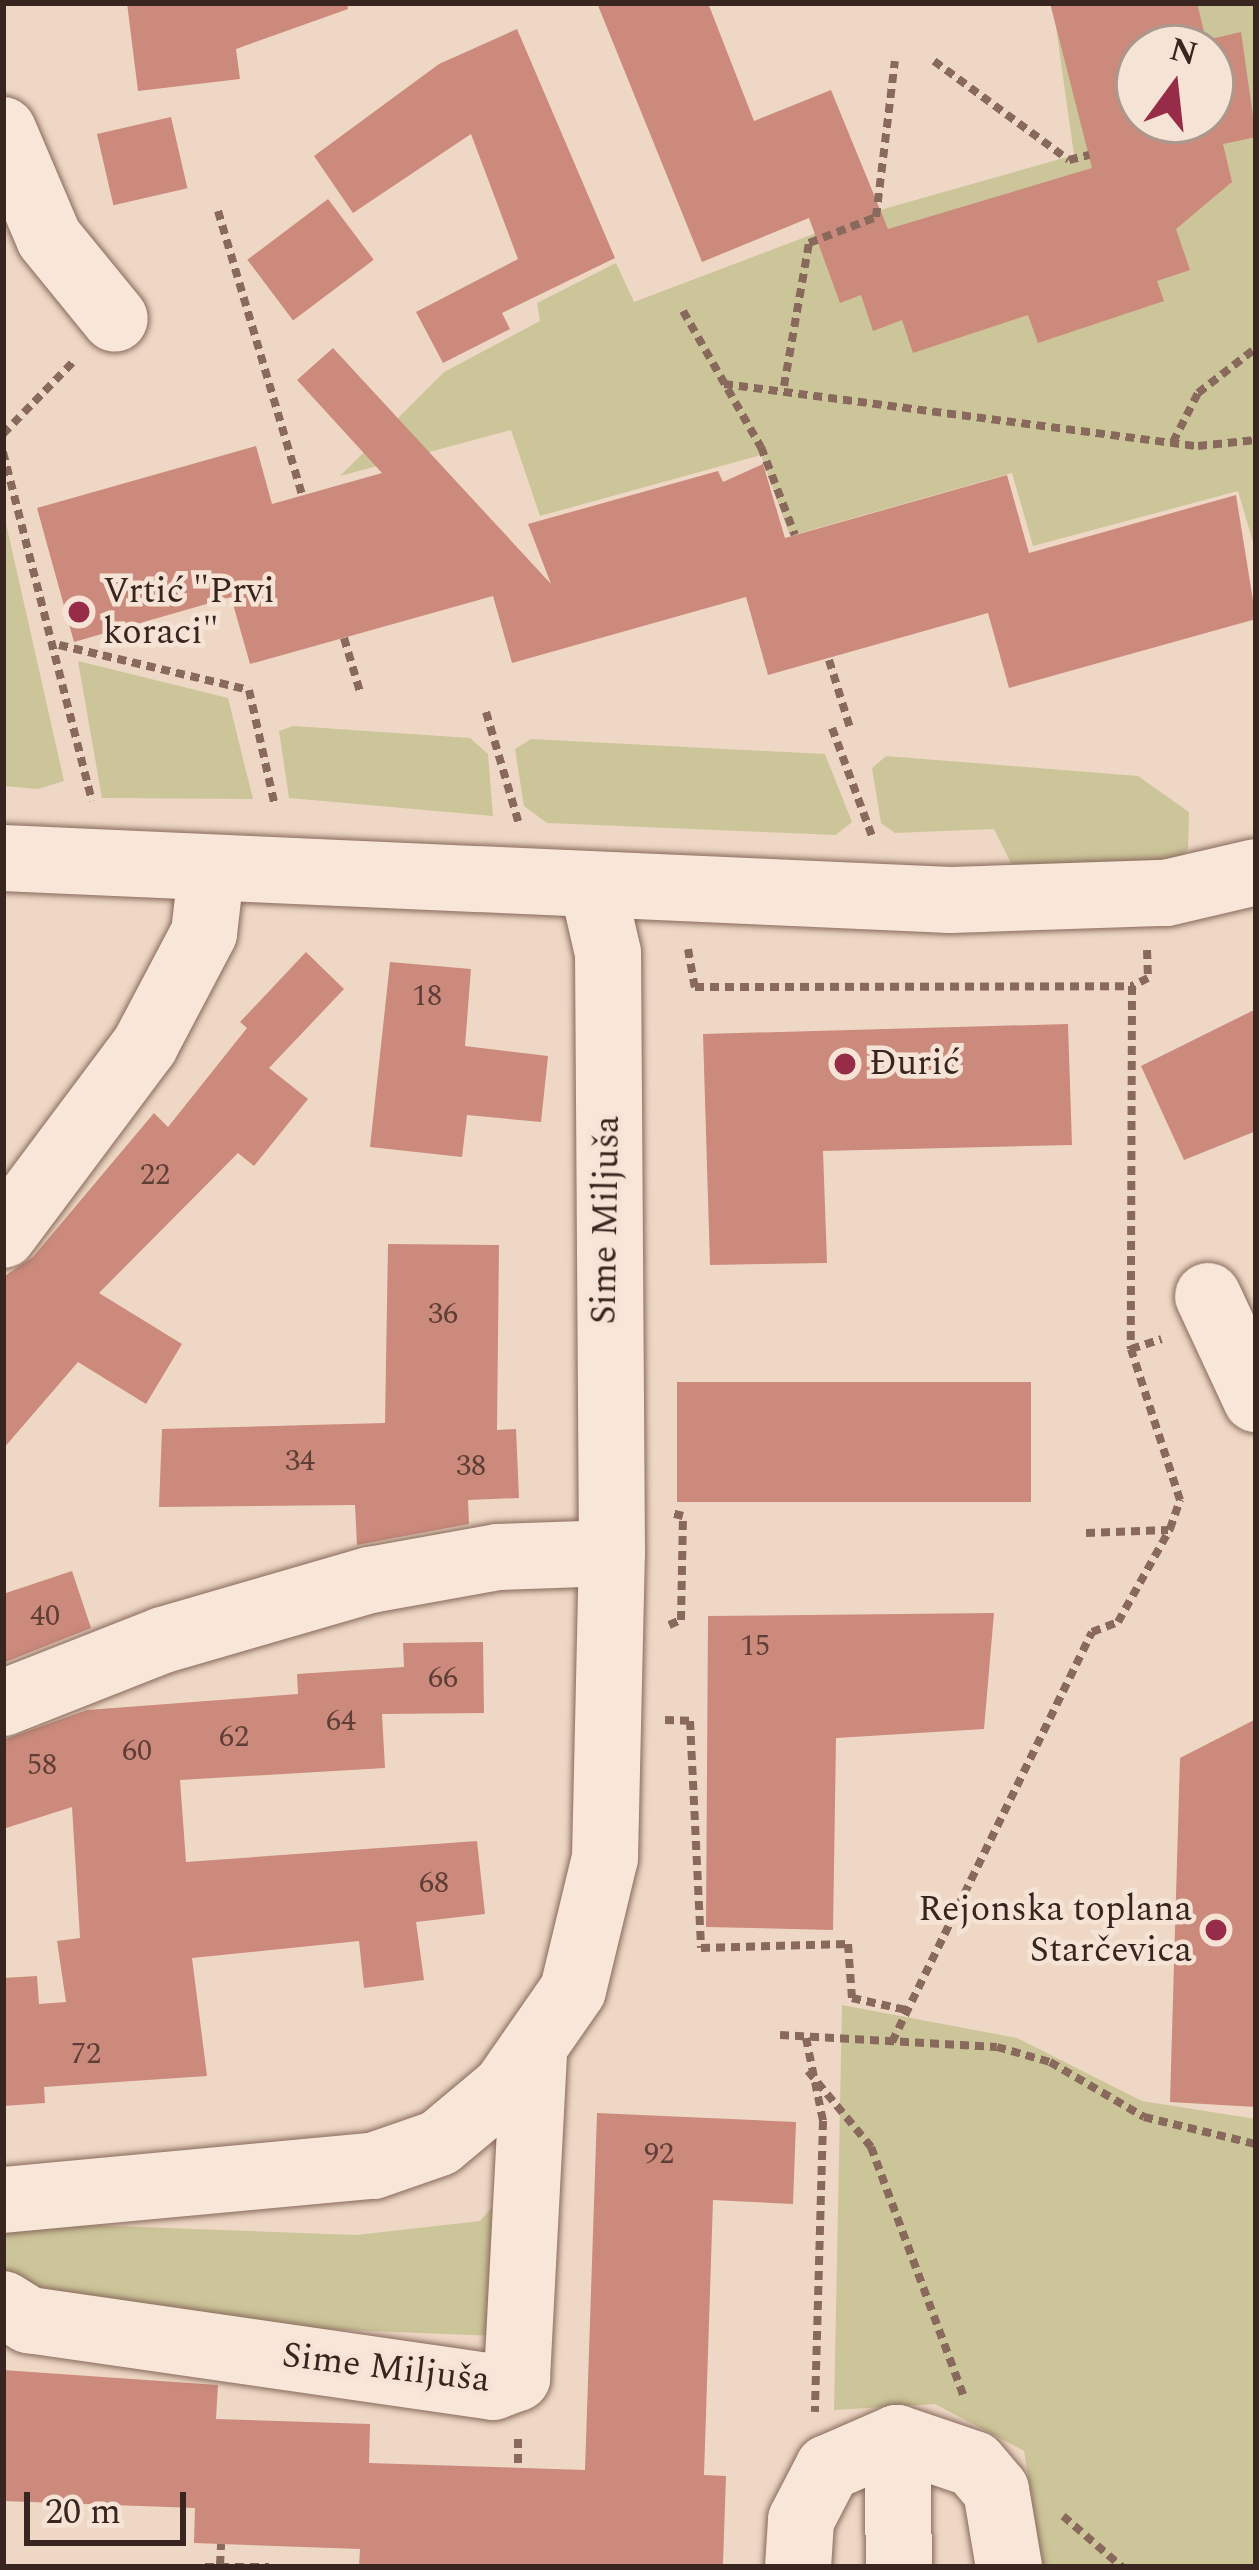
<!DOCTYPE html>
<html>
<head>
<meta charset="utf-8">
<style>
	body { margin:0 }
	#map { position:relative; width:1259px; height:2570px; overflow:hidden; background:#eed8c5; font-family:Spectral,serif }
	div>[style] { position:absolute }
	.green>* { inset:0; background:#ccc599 }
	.building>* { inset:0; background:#cb8a7c; transform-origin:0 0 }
	.path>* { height:8px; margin-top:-4px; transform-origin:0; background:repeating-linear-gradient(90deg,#88695b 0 9px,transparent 0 15px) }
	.roads { filter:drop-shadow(0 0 3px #88695b) drop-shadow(0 0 3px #88695b) }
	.minor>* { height:66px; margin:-33px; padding:0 33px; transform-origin:33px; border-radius:33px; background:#f8e7d9 }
	.dots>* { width:33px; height:33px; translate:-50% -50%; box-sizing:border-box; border:6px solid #f5e4d5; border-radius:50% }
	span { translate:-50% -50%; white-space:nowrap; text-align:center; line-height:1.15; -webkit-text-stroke:9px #f5e4d5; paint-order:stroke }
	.number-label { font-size:30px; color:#5e3e36 }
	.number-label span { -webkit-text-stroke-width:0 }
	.poi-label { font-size:36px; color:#39251f }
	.left { translate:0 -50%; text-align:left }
	.right { translate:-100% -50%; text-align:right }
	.street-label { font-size:36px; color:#39251f }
	.frame { position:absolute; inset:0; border:6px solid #39251f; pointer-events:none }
	.north { position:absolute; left:1115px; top:24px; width:120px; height:120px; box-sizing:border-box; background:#f5e4d5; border:3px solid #aa988c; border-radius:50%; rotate:15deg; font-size:33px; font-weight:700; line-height:48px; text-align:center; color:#39251f }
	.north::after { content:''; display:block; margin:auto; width:42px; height:54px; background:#962c47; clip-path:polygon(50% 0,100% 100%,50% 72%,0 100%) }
	.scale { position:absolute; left:24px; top:2492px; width:162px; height:54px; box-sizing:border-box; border:6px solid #39251f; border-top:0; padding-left:15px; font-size:36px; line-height:42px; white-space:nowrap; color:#39251f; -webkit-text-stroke:9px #f5e4d5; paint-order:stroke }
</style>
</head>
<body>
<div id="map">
	<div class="green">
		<i style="clip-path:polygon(evenodd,1256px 5px,1256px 552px,1238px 491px,1033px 546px,1012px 473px,790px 536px,761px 455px,540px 516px,511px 430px,340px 476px,444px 372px,540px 321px,537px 303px,616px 263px,634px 302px,866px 214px,1074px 155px,1053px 6px,1256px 5px,1139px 48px,1211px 48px,1211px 120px,1139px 120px,1139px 48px)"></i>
		<i style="clip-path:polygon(3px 510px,64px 781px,38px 789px,3px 786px)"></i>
		<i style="clip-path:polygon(78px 661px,228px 698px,253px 799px,102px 798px)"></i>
		<i style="clip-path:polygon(293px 726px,470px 738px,488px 754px,493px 816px,289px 798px,279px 731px)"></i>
		<i style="clip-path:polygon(531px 739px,825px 754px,852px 822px,836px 835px,547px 823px,524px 806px,515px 749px)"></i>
		<i style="clip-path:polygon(886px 756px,1138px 776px,1189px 812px,1188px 849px,1177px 864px,1014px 869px,994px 829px,895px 833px,881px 823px,872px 768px)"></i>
		<i style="clip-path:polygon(842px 2005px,1017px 2038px,1142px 2101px,1256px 2119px,1256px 2567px,1043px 2567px,1024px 2451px,935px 2404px,834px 2410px)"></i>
		<i style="clip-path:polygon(521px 2175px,495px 2336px,29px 2317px,3px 2296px,3px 2222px,356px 2235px,480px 2221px)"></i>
	</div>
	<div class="building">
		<i style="clip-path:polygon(127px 3px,347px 3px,348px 9px,236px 49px,240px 79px,138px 91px)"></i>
		<i style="clip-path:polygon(evenodd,597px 3px,708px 3px,754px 121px,831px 90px,888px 229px,1092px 168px,1050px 3px,1197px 3px,1206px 40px,1241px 32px,1256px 137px,1223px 144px,1232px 182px,1176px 229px,1190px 270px,1157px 281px,1164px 301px,1038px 343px,1028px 315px,913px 353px,902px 320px,873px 331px,861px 295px,840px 303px,809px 218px,702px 262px,597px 3px,1139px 48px,1211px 48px,1211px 120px,1139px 120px,1139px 48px)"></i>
		<i style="clip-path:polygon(517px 29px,615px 258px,502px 313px,510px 329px,443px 363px,416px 312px,518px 259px,471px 134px,353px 213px,314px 156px,439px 64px)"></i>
		<i style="left:171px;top:117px;width:73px;height:76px;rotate:77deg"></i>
		<i style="left:328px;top:199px;width:76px;height:101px;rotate:53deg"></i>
		<i style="clip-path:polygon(333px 348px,551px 584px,528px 524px,718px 471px,723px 482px,763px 464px,785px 538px,1007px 475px,1029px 553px,1236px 495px,1256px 619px,1009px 688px,988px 613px,768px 675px,746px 597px,512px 663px,493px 596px,250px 664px,231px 597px,74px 642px,37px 508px,256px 446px,272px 504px,382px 473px,297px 380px)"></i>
		<i style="clip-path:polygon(306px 952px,344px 989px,269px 1068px,308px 1099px,254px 1166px,238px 1153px,99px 1293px,182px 1344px,146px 1404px,78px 1362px,3px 1449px,3px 1277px,33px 1257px,154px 1113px,168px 1127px,247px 1028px,240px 1022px)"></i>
		<i style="clip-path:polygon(390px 962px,471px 969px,465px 1046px,548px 1056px,541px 1122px,467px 1115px,462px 1157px,370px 1147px)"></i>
		<i style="clip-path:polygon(1256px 1009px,1256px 1131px,1184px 1160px,1141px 1066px)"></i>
		<i style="clip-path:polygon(1068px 1024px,1072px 1145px,823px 1151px,827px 1263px,710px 1265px,703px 1034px)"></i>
		<i style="clip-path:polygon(388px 1244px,499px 1245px,497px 1430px,516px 1429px,519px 1498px,468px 1500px,469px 1524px,357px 1545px,355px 1505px,159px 1507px,162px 1429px,385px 1423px)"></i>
		<i style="left:677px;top:1382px;width:354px;height:120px"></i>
		<i style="clip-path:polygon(72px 1571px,91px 1628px,3px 1663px,3px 1594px)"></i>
		<i style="clip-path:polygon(994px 1613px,984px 1729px,836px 1738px,833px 1930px,706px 1927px,708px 1616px)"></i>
		<i style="clip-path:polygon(483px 1642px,484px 1713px,382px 1714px,385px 1768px,180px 1780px,186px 1862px,477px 1841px,485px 1914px,416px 1922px,424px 1980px,364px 1988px,359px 1941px,192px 1958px,207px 2076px,44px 2087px,45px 2103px,3px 2106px,3px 1978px,37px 1976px,39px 2004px,66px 2002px,57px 1941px,80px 1938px,72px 1807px,3px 1829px,3px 1740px,87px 1710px,298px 1694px,297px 1674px,404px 1667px,403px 1643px)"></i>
		<i style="clip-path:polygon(1256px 1719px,1256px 2107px,1170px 2102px,1180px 1758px)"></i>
		<i style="clip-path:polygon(597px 2113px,796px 2122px,793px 2204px,713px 2200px,704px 2475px,726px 2476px,723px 2564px,359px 2567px,360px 2549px,194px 2543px,195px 2508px,3px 2501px,3px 2370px,218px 2385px,216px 2419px,370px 2424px,369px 2463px,585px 2470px)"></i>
	</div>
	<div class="path">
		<i style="left:934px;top:61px;width:167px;rotate:36.3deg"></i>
		<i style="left:1069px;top:160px;width:21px;rotate:-14deg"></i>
		<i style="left:218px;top:211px;width:296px;rotate:73.5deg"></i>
		<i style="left:683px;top:311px;width:157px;rotate:60.2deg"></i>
		<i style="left:761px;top:447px;width:94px;rotate:68.9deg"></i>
		<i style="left:724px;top:384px;width:478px;rotate:7.5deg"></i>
		<i style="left:1198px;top:446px;width:58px;rotate:-5.9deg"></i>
		<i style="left:784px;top:386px;width:145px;rotate:-80.1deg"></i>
		<i style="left:809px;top:243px;width:72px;rotate:-21.2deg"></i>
		<i style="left:876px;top:217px;width:157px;rotate:-83.1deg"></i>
		<i style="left:3px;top:434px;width:100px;rotate:-45.8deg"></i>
		<i style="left:1173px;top:442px;width:55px;rotate:-63deg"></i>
		<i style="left:1198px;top:393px;width:73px;rotate:-37.8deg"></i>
		<i style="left:3px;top:452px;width:360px;rotate:75.7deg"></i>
		<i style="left:344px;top:638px;width:59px;rotate:73.4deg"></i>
		<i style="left:59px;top:645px;width:195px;rotate:13.3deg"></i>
		<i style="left:249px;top:690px;width:119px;rotate:77.4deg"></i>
		<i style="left:829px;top:660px;width:74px;rotate:72.8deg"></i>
		<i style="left:486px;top:712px;width:114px;rotate:73.6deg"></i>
		<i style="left:832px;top:728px;width:118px;rotate:69.7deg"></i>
		<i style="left:688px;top:949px;width:39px;rotate:80deg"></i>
		<i style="left:695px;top:987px;width:437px;rotate:-0.1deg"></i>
		<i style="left:1147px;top:950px;width:28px;rotate:88deg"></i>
		<i style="left:1148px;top:978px;width:18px;rotate:153deg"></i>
		<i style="left:1132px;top:986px;width:363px;rotate:90.2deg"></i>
		<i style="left:1131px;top:1349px;width:32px;rotate:-18deg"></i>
		<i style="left:1086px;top:1533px;width:82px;rotate:-2.1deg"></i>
		<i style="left:669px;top:1625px;width:13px;rotate:-23deg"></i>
		<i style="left:681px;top:1620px;width:104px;rotate:-88.9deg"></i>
		<i style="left:683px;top:1516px;width:12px;rotate:-166deg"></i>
		<i style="left:665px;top:1720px;width:25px;rotate:2deg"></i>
		<i style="left:690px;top:1721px;width:227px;rotate:87.2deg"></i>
		<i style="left:701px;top:1948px;width:147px;rotate:-1.6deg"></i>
		<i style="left:848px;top:1944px;width:54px;rotate:85.8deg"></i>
		<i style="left:852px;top:1998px;width:55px;rotate:12.5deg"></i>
		<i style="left:780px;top:2035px;width:217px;rotate:3.2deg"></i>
		<i style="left:997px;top:2047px;width:55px;rotate:15.8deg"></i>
		<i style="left:1050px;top:2062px;width:109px;rotate:30.3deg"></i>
		<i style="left:1144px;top:2117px;width:115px;rotate:13.6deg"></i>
		<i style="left:806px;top:2038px;width:85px;rotate:78.4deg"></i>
		<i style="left:823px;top:2121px;width:291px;rotate:91.6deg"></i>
		<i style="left:892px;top:2042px;width:456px;rotate:-64deg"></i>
		<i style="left:1092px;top:1632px;width:28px;rotate:-21deg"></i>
		<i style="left:1118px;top:1622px;width:107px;rotate:-60.8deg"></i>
		<i style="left:1170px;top:1529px;width:31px;rotate:-71deg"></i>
		<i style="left:1180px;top:1500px;width:159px;rotate:-108deg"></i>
		<i style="left:808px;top:2071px;width:99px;rotate:50.3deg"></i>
		<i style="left:871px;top:2147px;width:265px;rotate:69.6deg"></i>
		<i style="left:518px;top:2439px;width:29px;rotate:90deg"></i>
		<i style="left:1063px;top:2516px;width:78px;rotate:40.8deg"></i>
		<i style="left:220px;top:2565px;width:21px;rotate:-87deg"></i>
		<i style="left:205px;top:2567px;width:64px"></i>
	</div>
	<div class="roads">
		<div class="minor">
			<i style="left:3px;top:130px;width:117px;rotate:66.9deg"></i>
			<i style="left:49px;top:238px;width:104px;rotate:50.8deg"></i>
			<i style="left:3px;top:858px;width:948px;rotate:2.54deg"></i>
			<i style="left:950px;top:900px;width:216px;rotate:-1.9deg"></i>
			<i style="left:1166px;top:893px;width:92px;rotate:-13.1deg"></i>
			<i style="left:3px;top:1235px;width:237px;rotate:-53.2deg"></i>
			<i style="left:145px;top:1045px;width:127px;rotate:-62.2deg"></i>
			<i style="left:204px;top:933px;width:60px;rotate:-83.3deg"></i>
			<i style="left:1208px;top:1296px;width:114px;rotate:65deg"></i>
			<i style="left:3px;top:1703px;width:172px;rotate:-21.5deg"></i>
			<i style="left:163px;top:1640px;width:216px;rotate:-16.2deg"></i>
			<i style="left:370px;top:1580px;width:130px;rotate:-10.2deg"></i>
			<i style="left:498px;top:1557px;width:114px;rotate:-2deg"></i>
			<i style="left:3px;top:2200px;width:372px;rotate:-5.3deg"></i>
			<i style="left:373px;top:2166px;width:70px;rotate:-19.2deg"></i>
			<i style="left:439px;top:2143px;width:86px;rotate:-39.8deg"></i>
			<i style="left:505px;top:2088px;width:119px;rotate:-55.2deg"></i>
			<i style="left:573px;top:1990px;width:136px;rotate:-76.4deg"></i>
			<i style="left:605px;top:1858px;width:305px;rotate:-88.7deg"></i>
			<i style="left:612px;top:1553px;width:600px;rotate:-90.38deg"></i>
			<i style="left:608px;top:953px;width:67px;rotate:-103deg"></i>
			<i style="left:3px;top:2304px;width:31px;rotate:32deg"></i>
			<i style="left:29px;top:2320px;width:469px;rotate:8.2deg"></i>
			<i style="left:493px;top:2387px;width:26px;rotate:-21deg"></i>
			<i style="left:517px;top:2378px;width:329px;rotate:-87deg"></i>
			<i style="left:897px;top:2438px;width:129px;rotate:89.1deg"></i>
			<i style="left:798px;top:2567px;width:47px;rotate:-86.3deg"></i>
			<i style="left:801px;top:2520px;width:59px;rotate:-62.6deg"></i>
			<i style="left:828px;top:2468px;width:75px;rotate:-23.5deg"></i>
			<i style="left:897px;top:2438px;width:81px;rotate:18.7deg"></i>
			<i style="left:974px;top:2464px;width:34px;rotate:50deg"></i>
			<i style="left:996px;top:2490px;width:78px;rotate:80.4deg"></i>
		</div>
	</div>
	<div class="dots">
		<i style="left:79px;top:612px;background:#962c47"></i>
		<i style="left:845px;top:1064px;background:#962c47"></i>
		<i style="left:1216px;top:1930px;background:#962c47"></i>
	</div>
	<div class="number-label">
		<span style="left:427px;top:996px">18</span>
		<span style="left:155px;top:1175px">22</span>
		<span style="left:443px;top:1314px">36</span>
		<span style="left:300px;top:1461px">34</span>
		<span style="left:471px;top:1466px">38</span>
		<span style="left:45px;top:1616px">40</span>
		<span style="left:755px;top:1646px">15</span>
		<span style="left:443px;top:1678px">66</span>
		<span style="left:341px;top:1721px">64</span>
		<span style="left:234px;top:1737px">62</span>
		<span style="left:137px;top:1751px">60</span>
		<span style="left:42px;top:1765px">58</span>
		<span style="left:434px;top:1883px">68</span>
		<span style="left:86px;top:2054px">72</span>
		<span style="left:659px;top:2154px">92</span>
	</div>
	<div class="poi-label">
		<span class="left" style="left:103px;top:612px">Vrtić "Prvi<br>koraci"</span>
		<span class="left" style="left:869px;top:1064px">Đurić</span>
		<span class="right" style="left:1192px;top:1930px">Rejonska toplana<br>Starčevica</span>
	</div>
	<div class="street-label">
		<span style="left:606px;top:1220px;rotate:-89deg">Sime Miljuša</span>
		<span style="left:386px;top:2368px;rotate:7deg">Sime Miljuša</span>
	</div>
	<div class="frame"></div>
	<div class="north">N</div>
	<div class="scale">20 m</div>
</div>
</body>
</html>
